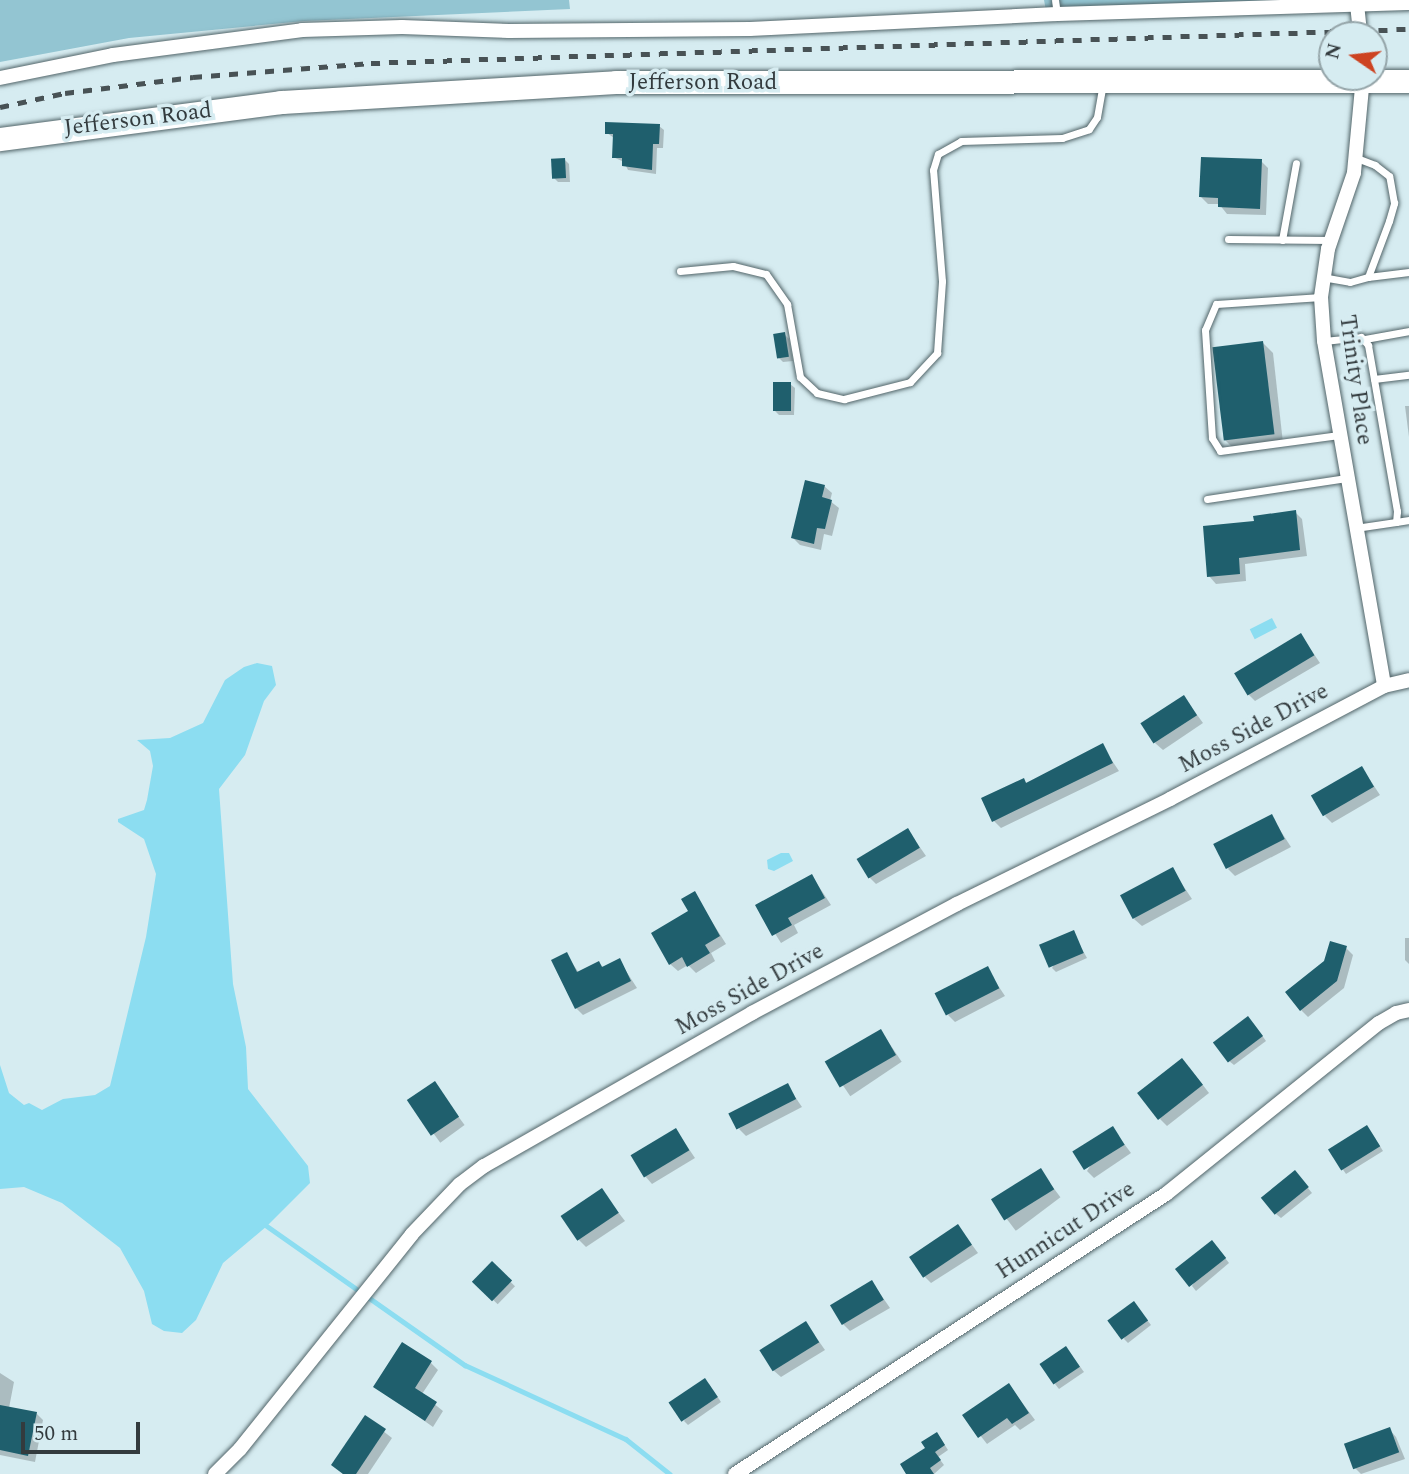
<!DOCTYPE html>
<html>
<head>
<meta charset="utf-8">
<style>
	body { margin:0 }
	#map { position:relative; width:1409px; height:1474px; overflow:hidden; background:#d6ecf1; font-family:Spectral,serif }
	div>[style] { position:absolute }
	.green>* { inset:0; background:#93c5d2 }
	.water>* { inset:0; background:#8cddf1; transform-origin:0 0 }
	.shadow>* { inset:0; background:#0003; transform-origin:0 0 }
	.stream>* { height:4.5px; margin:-2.25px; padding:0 2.25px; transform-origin:2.25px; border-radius:2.25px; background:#8cddf1 }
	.building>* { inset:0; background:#1f5f6d; transform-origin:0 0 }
	.roads { filter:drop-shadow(0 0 2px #526569) drop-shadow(0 0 2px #526569) }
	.service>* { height:7px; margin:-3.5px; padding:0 3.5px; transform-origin:3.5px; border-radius:3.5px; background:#fff }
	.minor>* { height:14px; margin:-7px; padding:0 7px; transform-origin:7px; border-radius:7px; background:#fff }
	.trunk>* { height:23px; margin:-11.5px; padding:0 11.5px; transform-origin:11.5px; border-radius:11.5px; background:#fff }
	.rail>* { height:4.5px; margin-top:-2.25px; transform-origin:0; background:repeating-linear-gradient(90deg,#485255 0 9px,transparent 0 18px) }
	span { translate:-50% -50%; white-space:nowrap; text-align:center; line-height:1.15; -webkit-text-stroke:7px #d6ecf1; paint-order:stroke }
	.street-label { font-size:23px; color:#333b3e }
	.north { position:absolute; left:1318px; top:21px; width:70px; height:70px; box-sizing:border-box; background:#d6ecf1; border:2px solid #95a5a9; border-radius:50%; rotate:284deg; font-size:19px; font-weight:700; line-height:28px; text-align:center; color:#333b3e }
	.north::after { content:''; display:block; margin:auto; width:24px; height:32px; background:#cd4321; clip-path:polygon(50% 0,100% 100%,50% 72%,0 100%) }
	.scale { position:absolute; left:21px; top:1422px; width:119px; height:32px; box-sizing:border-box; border:4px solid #333b3e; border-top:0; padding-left:9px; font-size:21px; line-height:24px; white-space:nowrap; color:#333b3e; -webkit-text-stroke:5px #d6ecf1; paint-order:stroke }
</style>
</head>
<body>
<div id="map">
	<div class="green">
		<i style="clip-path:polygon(0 0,569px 0,570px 9px,304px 21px,129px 38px,0 62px)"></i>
		<i style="clip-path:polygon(1044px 0,1409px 0,1047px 16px)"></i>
	</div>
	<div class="water">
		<i style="left:1272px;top:618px;width:11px;height:25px;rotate:63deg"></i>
		<i style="clip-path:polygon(257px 663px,272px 666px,276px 685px,264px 701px,245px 755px,219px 789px,233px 984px,246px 1047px,248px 1089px,308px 1166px,310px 1183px,267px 1226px,223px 1263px,196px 1320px,182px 1333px,164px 1331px,152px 1324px,144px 1291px,120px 1248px,62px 1203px,24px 1187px,0 1189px,0 1065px,9px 1093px,24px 1105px,29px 1103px,42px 1110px,63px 1099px,95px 1095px,110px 1086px,146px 937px,156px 874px,144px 839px,118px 822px,118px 819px,144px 810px,147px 800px,153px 766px,150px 751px,137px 740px,170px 738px,203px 723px,225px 680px,244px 667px)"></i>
		<i style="clip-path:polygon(781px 853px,789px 853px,793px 861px,774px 871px,768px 869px,767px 860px)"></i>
	</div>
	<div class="shadow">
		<i style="clip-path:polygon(659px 126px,664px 130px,663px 148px,657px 148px,656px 174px,628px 170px,624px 162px,613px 157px,614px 138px,607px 133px)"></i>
		<i style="clip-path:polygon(565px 160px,569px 164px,570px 182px,558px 182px,554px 178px)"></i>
		<i style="clip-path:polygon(1261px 161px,1268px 168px,1266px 215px,1227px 214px,1219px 204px,1208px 204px,1201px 197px)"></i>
		<i style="clip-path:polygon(784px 334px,789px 339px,793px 361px,783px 362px,779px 358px)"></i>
		<i style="clip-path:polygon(1263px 343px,1273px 353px,1283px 443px,1234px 449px,1224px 439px)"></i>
		<i style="clip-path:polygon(790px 384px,795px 388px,794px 415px,779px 415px,774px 410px)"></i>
		<i style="clip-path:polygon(1405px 406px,1409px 406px,1409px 437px)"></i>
		<i style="clip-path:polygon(824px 486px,832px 493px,830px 501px,839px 508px,832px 536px,824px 534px,821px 550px,800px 545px,793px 538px)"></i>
		<i style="clip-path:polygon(1295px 512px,1302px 519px,1307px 556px,1245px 564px,1246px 581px,1216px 584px,1209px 576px,1256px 523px)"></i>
		<i style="clip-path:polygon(1301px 635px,1320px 663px,1255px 701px,1248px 694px)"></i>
		<i style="clip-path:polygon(1184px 697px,1203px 723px,1163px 750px,1155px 743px)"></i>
		<i style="clip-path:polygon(1102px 746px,1119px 771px,1001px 828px,994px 821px,983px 799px,1023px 780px,1028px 784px)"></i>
		<i style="clip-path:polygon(1362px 768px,1380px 795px,1332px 823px,1325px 816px)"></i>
		<i style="clip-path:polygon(1271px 816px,1291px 847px,1235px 876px,1228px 869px)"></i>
		<i style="clip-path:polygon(908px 830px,926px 856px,876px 884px,869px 877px)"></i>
		<i style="clip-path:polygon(1172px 869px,1192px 899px,1142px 926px,1134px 919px)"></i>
		<i style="clip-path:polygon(812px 876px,831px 905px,794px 925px,798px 933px,781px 943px,757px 905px)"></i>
		<i style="clip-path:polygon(694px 893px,726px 944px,711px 953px,715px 961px,696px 973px,688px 965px,678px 971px,670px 964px,691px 912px)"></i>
		<i style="clip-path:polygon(1073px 933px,1087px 958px,1056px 972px,1052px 968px)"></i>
		<i style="clip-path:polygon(1405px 938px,1409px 938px,1409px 964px,1405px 960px)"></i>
		<i style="clip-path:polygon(1346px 948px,1353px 955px,1344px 988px,1308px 1017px,1301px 1010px)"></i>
		<i style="clip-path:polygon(566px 954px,579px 973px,599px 963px,604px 968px,619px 960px,637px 988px,583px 1015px,576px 1008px)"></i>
		<i style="clip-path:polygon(987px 969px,1005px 996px,955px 1022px,948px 1015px)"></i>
		<i style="clip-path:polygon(1253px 1023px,1266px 1041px,1234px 1065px,1229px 1061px)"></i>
		<i style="left:881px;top:1031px;width:37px;height:62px;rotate:56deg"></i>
		<i style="clip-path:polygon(1189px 1067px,1209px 1093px,1167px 1126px,1160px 1119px)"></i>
		<i style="left:434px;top:1083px;width:52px;height:30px;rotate:54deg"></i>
		<i style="clip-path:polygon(787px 1085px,802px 1107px,746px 1136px,739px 1129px)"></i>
		<i style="clip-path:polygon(1113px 1129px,1131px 1153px,1094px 1178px,1087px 1171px)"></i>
		<i style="clip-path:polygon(676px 1130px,695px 1158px,652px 1184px,645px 1176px)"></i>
		<i style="clip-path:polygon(1371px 1132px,1383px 1151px,1346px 1174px,1330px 1151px)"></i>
		<i style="left:1040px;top:1170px;width:34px;height:56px;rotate:53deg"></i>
		<i style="clip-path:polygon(1299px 1177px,1312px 1193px,1281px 1218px,1276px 1214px)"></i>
		<i style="clip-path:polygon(601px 1190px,625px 1221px,586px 1247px,579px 1240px)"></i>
		<i style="clip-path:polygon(958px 1226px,978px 1253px,931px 1283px,924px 1276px)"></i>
		<i style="clip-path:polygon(1216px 1246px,1229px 1263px,1196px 1291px,1192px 1286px)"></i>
		<i style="left:492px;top:1264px;width:32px;height:25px;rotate:44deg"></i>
		<i style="clip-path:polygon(872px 1282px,890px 1308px,850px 1331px,843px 1324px)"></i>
		<i style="clip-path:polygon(1138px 1308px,1151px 1325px,1128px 1343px,1124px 1339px)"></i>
		<i style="clip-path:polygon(806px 1323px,825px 1350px,781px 1377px,773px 1370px)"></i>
		<i style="clip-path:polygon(1070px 1353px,1084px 1372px,1059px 1389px,1055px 1384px)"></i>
		<i style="clip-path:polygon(431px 1363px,438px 1370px,422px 1394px,443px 1411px,433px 1427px,375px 1386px)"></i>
		<i style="clip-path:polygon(0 1373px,14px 1382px,9px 1408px,36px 1413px,43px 1420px,35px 1462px,0 1455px)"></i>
		<i style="clip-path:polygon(709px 1384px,721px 1402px,688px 1425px,684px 1421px)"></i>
		<i style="clip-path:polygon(1009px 1385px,1035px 1420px,1020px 1430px,1015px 1425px,987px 1444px,965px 1416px)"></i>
		<i style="clip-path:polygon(365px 1417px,392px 1438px,368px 1474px,343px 1474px,333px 1465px)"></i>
		<i style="clip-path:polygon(1389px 1429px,1396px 1437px,1405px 1459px,1361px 1474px,1355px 1468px)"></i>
		<i style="clip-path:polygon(941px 1439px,948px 1450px,938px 1457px,944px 1465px,934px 1474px,908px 1474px,927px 1448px)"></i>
	</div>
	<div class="stream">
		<i style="left:267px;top:1226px;width:242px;rotate:35.1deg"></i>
		<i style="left:465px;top:1365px;width:177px;rotate:24.7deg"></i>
		<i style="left:626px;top:1439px;width:56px;rotate:38.5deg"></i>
	</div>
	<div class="building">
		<i style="clip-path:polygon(605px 122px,660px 124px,659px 144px,653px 144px,652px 170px,622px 166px,622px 158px,612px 158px,613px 134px,605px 134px)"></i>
		<i style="clip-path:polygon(1201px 157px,1262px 159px,1260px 209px,1218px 207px,1218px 198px,1199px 197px)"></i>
		<i style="left:565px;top:158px;width:20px;height:14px;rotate:87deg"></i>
		<i style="left:785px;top:332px;width:25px;height:12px;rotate:81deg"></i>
		<i style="left:1263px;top:341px;width:94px;height:51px;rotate:83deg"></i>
		<i style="left:773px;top:382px;width:18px;height:29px"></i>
		<i style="clip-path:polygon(805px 480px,825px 485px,822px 497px,832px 500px,825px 529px,817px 528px,814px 544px,791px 538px)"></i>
		<i style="clip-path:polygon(1296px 510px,1300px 550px,1239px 558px,1240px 574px,1207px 577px,1203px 526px,1254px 521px,1253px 516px)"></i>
		<i style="left:1301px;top:633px;width:26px;height:78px;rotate:59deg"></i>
		<i style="left:1184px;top:695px;width:24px;height:52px;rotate:57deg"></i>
		<i style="clip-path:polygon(1103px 743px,1113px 763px,992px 822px,981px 798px,1024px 778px,1026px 783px)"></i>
		<i style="left:1362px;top:766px;width:24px;height:59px;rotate:60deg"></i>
		<i style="left:1272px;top:814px;width:28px;height:66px;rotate:63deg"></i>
		<i style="left:908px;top:828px;width:23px;height:60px;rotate:59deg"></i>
		<i style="left:1173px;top:867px;width:27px;height:60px;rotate:62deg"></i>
		<i style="clip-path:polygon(812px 874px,825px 898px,788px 918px,792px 925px,772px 936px,755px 905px)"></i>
		<i style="clip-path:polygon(695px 891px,720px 936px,705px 945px,710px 953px,687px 967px,682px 957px,669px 965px,651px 933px,688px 911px,681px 899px)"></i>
		<i style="left:1074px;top:930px;width:25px;height:38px;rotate:67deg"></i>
		<i style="clip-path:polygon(1330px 941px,1347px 946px,1337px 981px,1300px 1011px,1285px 992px,1324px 961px)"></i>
		<i style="clip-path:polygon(567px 952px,577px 972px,599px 961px,602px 967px,620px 958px,631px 981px,575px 1009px,551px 960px)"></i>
		<i style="left:988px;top:966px;width:25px;height:60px;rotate:63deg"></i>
		<i style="left:1248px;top:1016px;width:25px;height:44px;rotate:53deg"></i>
		<i style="left:881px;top:1029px;width:30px;height:65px;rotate:60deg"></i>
		<i style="left:1182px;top:1058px;width:34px;height:57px;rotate:52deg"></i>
		<i style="left:435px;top:1081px;width:43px;height:34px;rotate:56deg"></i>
		<i style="left:788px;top:1083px;width:18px;height:67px;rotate:63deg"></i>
		<i style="left:1367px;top:1125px;width:25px;height:46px;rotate:58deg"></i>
		<i style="left:1113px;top:1126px;width:22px;height:48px;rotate:58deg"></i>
		<i style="left:676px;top:1128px;width:26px;height:53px;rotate:59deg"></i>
		<i style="left:1041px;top:1168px;width:25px;height:59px;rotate:58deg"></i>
		<i style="left:1295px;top:1170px;width:22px;height:44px;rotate:51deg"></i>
		<i style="left:602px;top:1188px;width:30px;height:50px;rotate:56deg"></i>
		<i style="left:958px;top:1224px;width:25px;height:59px;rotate:56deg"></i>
		<i style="left:1212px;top:1240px;width:23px;height:47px;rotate:52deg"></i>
		<i style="left:492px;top:1261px;width:28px;height:29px;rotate:44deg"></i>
		<i style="left:872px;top:1280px;width:23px;height:49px;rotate:59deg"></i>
		<i style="left:1134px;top:1301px;width:24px;height:33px;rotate:54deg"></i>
		<i style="left:806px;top:1321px;width:25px;height:55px;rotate:58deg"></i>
		<i style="clip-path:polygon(402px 1342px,432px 1361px,415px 1388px,437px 1402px,425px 1421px,373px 1387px)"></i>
		<i style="left:1066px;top:1346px;width:25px;height:32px;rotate:56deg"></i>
		<i style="left:705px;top:1378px;width:23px;height:44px;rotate:56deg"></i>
		<i style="clip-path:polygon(1009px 1383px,1029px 1413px,1012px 1424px,1007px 1418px,978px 1438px,962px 1415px)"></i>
		<i style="clip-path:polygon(0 1405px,37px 1412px,28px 1456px,0 1450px)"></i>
		<i style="clip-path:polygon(365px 1415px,386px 1429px,356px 1474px,343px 1474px,331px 1465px)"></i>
		<i style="left:1390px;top:1427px;width:27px;height:49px;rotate:70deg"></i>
		<i style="clip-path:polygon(937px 1432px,945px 1445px,935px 1452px,941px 1460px,930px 1468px,934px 1474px,906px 1474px,900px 1464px,925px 1448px,921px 1442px)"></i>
	</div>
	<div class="roads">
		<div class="service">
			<i style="left:1055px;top:0;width:14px;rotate:82deg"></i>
			<i style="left:1228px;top:239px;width:102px;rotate:0.6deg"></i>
			<i style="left:1282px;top:240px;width:78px;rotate:-79.7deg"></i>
			<i style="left:680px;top:271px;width:53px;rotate:-5.4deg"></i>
			<i style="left:733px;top:266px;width:34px;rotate:14deg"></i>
			<i style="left:766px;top:274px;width:37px;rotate:55deg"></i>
			<i style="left:787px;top:304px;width:74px;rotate:79.9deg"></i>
			<i style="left:800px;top:377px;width:23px;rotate:43deg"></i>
			<i style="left:817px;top:393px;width:28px;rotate:13deg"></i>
			<i style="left:844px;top:399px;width:68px;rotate:-14.4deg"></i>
			<i style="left:910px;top:382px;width:40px;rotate:-47deg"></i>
			<i style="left:937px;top:353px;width:72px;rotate:-86deg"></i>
			<i style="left:942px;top:281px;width:111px;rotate:-94.6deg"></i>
			<i style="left:933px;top:170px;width:17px;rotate:-73deg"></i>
			<i style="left:938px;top:154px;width:26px;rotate:-29deg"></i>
			<i style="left:961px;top:141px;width:101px;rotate:-1.7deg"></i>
			<i style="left:1062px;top:138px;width:28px;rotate:-18deg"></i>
			<i style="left:1089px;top:129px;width:14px;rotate:-56deg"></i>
			<i style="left:1097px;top:117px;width:35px;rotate:-80deg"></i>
			<i style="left:1322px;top:277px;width:28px;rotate:10deg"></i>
			<i style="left:1350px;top:282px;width:19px;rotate:-16deg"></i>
			<i style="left:1368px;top:277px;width:60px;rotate:-69.4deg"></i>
			<i style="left:1389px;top:221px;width:19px;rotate:-74deg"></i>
			<i style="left:1394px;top:203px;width:27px;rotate:-100deg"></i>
			<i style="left:1389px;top:176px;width:18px;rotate:-142deg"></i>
			<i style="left:1375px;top:165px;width:19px;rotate:-159deg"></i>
			<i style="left:1368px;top:277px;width:41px;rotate:-7deg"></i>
			<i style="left:1321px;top:297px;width:105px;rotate:176.2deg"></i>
			<i style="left:1216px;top:304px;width:28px;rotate:113deg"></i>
			<i style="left:1205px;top:330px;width:108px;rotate:86.3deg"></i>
			<i style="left:1212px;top:438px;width:15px;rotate:58deg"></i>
			<i style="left:1220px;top:451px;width:120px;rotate:-7.7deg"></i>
			<i style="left:1365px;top:339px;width:45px;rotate:-10.3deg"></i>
			<i style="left:1324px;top:341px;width:37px;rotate:-6deg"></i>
			<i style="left:1361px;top:337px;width:11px;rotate:49deg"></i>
			<i style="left:1368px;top:345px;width:169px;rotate:80.1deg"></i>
			<i style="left:1397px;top:511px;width:11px;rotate:95deg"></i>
			<i style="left:1396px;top:522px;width:41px;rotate:171.7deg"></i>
			<i style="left:1374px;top:379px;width:35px;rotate:-7deg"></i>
			<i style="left:1207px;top:499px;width:141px;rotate:-8.6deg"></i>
			<i style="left:1396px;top:522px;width:13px;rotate:-9deg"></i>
		</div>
		<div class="minor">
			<i style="left:1357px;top:4px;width:31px;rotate:84deg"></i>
			<i style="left:1363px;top:77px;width:96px;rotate:95.4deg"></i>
			<i style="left:1354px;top:173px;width:80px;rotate:108.9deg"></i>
			<i style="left:1328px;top:249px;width:49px;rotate:98.3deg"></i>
			<i style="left:1321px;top:297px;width:44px;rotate:86.1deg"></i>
			<i style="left:1324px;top:341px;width:350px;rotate:80.1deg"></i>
			<i style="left:0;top:78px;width:115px;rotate:-11.5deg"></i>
			<i style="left:113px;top:55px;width:191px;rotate:-7.5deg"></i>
			<i style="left:302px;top:30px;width:100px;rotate:-1.7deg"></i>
			<i style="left:402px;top:27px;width:107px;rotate:2.1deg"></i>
			<i style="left:509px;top:31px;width:241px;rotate:-0.5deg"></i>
			<i style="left:750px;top:29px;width:307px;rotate:-2.8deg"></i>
			<i style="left:1057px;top:14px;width:352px;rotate:-1.8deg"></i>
			<i style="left:215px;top:1474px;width:35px;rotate:-45deg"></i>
			<i style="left:240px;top:1449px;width:275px;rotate:-51.3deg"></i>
			<i style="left:412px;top:1234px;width:69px;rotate:-46.2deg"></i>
			<i style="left:460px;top:1184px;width:30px;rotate:-37deg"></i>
			<i style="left:484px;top:1166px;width:309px;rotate:-29.7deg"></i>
			<i style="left:752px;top:1013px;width:232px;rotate:-28deg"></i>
			<i style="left:957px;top:904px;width:237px;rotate:-26.2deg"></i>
			<i style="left:1170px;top:799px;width:242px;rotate:-27.8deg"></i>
			<i style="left:1384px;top:686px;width:26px;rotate:-13deg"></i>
			<i style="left:735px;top:1474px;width:514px;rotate:-33.01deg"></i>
			<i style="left:1166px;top:1194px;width:273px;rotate:-38.8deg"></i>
			<i style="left:1379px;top:1023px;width:20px;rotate:-30deg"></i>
			<i style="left:1396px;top:1013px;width:13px;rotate:-13deg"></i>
		</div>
		<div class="trunk">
			<i style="left:0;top:139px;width:283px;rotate:-7.5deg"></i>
			<i style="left:281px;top:102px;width:336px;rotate:-3.4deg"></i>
			<i style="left:616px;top:82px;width:793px;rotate:-0.07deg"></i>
		</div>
	</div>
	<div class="rail">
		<i style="left:0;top:107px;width:66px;rotate:-12.2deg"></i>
		<i style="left:65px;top:93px;width:129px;rotate:-7.1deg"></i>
		<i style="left:193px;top:77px;width:179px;rotate:-4.5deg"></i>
		<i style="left:371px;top:63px;width:1039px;rotate:-1.88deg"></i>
	</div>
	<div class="street-label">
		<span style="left:703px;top:83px">Jefferson Road</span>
		<span style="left:138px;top:120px;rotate:-7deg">Jefferson Road</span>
		<span style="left:1355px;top:380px;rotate:82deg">Trinity Place</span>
		<span style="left:1254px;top:729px;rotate:-28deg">Moss Side Drive</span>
		<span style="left:750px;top:990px;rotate:-29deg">Moss Side Drive</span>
		<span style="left:1066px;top:1231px;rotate:-33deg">Hunnicut Drive</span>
	</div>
	<div class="north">N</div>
	<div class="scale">50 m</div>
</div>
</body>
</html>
